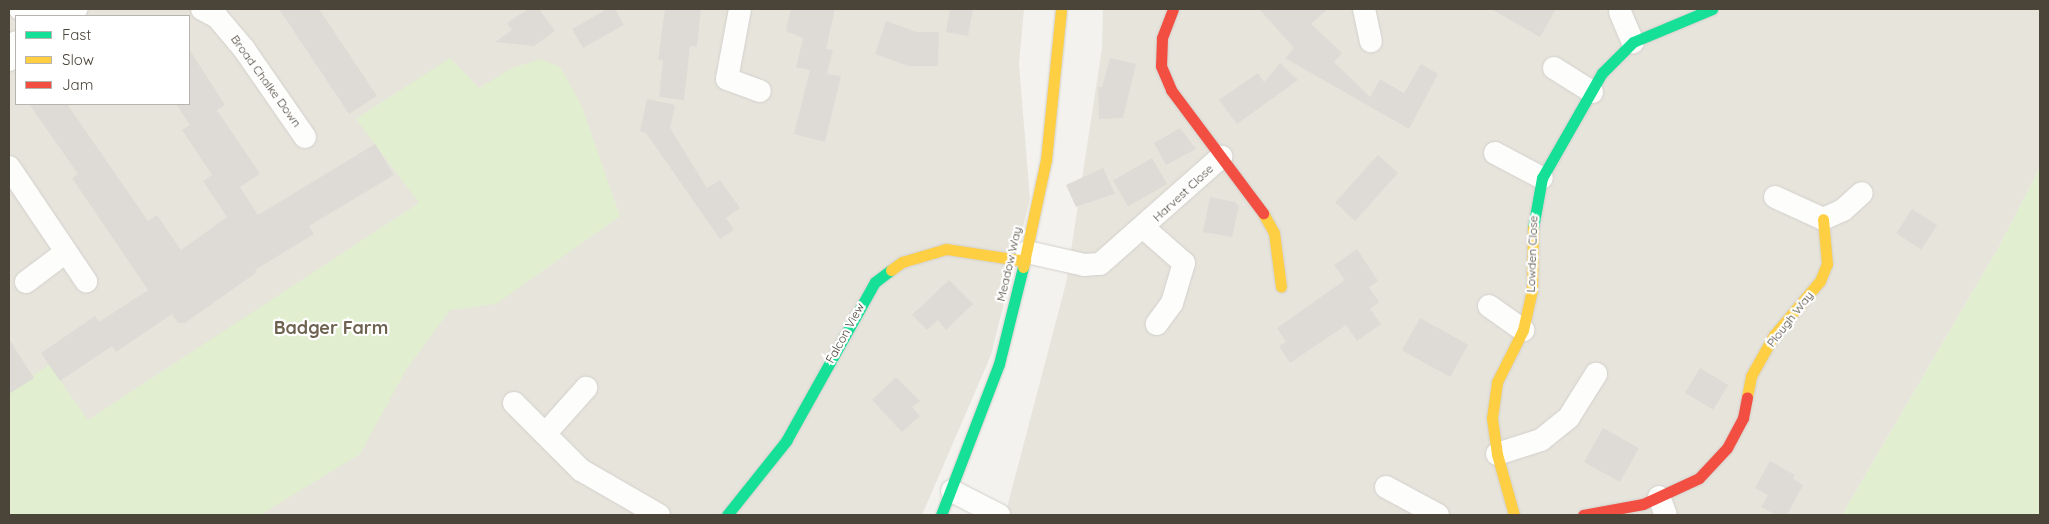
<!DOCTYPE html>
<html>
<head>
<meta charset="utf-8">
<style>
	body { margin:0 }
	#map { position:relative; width:2049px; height:524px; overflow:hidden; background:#f4f2ee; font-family:Quicksand,sans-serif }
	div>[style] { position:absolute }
	.residential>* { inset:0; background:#e7e4dc }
	.green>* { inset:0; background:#e1eecf }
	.building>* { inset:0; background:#dedbd6; transform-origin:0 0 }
	.roads { filter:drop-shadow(0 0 1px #d2d0cb) drop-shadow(0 0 1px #d2d0cb) }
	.street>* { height:22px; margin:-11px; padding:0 11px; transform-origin:11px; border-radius:11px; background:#fdfdfc }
	.fast>* { height:11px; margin:-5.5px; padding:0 5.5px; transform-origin:5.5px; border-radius:5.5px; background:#16e098 }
	.slow>* { height:11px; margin:-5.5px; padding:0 5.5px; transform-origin:5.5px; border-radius:5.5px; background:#ffcf43 }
	.jam>* { height:11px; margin:-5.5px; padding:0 5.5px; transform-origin:5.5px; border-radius:5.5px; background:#f24e42 }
	span { translate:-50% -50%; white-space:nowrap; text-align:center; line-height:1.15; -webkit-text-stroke:4.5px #fff; paint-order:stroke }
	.street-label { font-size:12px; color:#4b4439 }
	.district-label { font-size:18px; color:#6e6250; font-weight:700 }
	.frame { position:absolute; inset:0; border:10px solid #4b4439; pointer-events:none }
	.legend { position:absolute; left:15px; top:15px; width:175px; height:90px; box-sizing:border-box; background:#fff; border:1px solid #b7b4b0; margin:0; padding:6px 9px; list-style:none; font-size:15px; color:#4b4439 }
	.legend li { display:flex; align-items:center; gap:10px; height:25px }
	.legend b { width:25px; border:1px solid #b7b4b0 }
</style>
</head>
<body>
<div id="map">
	<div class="residential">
		<i style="clip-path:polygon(evenodd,9px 9px,1024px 9px,1019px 64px,1030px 199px,991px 355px,922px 515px,9px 515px,9px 9px,16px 16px,189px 16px,189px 104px,16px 104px,16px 16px)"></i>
		<i style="clip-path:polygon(1103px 9px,2040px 9px,2040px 167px,2000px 245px,1842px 515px,1005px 515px,1066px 283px,1102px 48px)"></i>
	</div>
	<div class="green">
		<i style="clip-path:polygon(450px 58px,479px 88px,512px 68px,541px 59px,560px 67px,581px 104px,620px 216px,496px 304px,450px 310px,406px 370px,360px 454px,260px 515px,9px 515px,9px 391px,49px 365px,88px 420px,419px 203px,356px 119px)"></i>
		<i style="clip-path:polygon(2040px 167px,2040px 515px,1842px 515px,2000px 245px)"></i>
	</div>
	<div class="building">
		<i style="clip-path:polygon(279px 9px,319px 9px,377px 96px,349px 114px)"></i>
		<i style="clip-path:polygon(528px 9px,539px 9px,555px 31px,534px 46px,495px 42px,512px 30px,507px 23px)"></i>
		<i style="clip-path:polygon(607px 9px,615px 9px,624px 25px,583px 48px,572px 29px)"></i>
		<i style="clip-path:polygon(665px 9px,701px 9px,697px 47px,690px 46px,684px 100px,659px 97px,663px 60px,658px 60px)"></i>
		<i style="clip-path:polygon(791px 9px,835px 9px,826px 49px,833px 50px,827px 74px,841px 76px,825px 142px,794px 134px,810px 70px,796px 67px,803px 38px,786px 31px)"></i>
		<i style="clip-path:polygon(950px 9px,973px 9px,968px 36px,946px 32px)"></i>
		<i style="clip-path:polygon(1259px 9px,1328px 9px,1311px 24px,1342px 53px,1334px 62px,1370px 97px,1380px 79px,1404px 93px,1421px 64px,1438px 74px,1409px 129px,1285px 58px,1294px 48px)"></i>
		<i style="clip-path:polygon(1491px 9px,1556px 9px,1540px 37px)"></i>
		<i style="clip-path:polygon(886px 21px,917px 32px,939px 32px,938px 66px,908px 66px,875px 54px)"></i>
		<i style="clip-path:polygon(189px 49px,225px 105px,217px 110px,260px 174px,240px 187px,258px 215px,375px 144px,394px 175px,309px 226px,314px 234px,255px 270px,257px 272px,185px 323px,178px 323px,172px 314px,116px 352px,112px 346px,60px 381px,41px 353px,95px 316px,99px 322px,148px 290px,72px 178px,78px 174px,29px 104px,67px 104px,148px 221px,157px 215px,181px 250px,227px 217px,203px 181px,212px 175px,182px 130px,190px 125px,176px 104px,189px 104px)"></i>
		<i style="clip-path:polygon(1110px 58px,1136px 64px,1123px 118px,1099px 119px,1098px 87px,1102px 87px)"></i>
		<i style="clip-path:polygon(1280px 63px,1298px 80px,1237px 124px,1219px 100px,1258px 73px,1264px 82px)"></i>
		<i style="clip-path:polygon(647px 99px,675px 105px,670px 128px,707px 188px,720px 180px,740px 208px,726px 218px,734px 230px,720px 239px,646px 133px,640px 131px)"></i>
		<i style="clip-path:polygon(1180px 128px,1196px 149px,1166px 165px,1154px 143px)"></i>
		<i style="left:1378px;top:155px;width:27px;height:64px;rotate:42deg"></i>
		<i style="left:1152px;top:158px;width:30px;height:45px;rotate:60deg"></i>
		<i style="clip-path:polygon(1103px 168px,1115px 194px,1076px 207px,1066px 185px)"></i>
		<i style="clip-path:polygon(1210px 197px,1235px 202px,1239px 206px,1232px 237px,1203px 232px)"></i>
		<i style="left:1912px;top:209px;width:30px;height:29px;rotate:33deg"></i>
		<i style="clip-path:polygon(1357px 249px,1378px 281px,1369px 287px,1379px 302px,1370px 309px,1381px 324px,1357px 341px,1346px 325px,1290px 363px,1279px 346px,1286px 342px,1277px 328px,1345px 280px,1334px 265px)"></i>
		<i style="clip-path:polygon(949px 280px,973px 304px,946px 330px,938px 320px,927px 330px,912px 315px)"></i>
		<i style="left:1420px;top:318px;width:55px;height:37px;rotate:29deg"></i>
		<i style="clip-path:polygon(9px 339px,34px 378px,9px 394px)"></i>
		<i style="left:1700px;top:368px;width:33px;height:29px;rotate:31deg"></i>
		<i style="clip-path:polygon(896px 377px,920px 401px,912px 407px,920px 416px,902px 432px,872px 400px)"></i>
		<i style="left:1603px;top:428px;width:41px;height:39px;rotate:29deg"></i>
		<i style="clip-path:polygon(1770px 461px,1795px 475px,1793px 479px,1803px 485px,1787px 515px,1776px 515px,1761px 507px,1768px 495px,1755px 488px)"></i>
	</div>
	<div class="roads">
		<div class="street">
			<i style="left:20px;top:9px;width:35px;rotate:8deg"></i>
			<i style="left:55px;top:14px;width:22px;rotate:-13deg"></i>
			<i style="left:202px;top:9px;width:17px;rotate:28deg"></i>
			<i style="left:217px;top:17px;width:42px;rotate:49.8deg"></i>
			<i style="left:244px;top:49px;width:107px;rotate:55.3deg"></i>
			<i style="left:740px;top:9px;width:71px;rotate:100.5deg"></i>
			<i style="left:727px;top:79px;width:35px;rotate:20deg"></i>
			<i style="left:1364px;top:9px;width:33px;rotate:78deg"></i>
			<i style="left:1620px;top:12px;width:33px;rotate:67deg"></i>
			<i style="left:9px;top:60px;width:19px;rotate:-69deg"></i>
			<i style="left:1554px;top:68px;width:45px;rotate:32.3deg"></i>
			<i style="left:1495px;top:153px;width:53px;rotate:28deg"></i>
			<i style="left:9px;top:167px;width:138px;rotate:56deg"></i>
			<i style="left:1775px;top:197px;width:53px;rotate:24.6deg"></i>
			<i style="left:1823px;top:219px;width:22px;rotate:-24deg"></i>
			<i style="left:1843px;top:210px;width:25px;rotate:-42deg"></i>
			<i style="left:1144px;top:228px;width:53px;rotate:41.2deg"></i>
			<i style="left:1184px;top:263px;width:42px;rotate:106.7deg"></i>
			<i style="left:1172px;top:303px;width:26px;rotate:126deg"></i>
			<i style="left:1027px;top:252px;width:58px;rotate:12.8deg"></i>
			<i style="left:1084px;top:265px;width:16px;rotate:-4deg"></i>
			<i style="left:1100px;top:264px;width:162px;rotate:-41.5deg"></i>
			<i style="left:26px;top:282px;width:50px;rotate:-36.9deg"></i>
			<i style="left:1489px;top:306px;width:42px;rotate:35.2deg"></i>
			<i style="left:514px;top:403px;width:95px;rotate:45deg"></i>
			<i style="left:581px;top:470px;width:90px;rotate:30deg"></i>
			<i style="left:545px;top:434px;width:62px;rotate:-48.3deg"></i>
			<i style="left:1497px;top:454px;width:46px;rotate:-17.7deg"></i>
			<i style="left:1541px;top:440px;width:36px;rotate:-39deg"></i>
			<i style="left:1569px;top:417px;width:51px;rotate:-57.9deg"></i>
			<i style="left:1386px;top:487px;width:59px;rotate:28.3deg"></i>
			<i style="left:952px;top:491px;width:53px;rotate:27.1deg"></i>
			<i style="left:1659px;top:497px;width:19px;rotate:69deg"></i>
		</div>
		<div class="fast">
			<i style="left:1533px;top:228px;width:51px;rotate:-79.8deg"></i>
			<i style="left:1542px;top:178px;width:121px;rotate:-60.3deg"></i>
			<i style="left:1602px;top:73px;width:44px;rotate:-45deg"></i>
			<i style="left:1633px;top:42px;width:86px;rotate:-22.7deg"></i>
			<i style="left:727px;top:515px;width:95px;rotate:-51.4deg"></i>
			<i style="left:786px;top:441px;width:182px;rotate:-60.8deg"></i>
			<i style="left:875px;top:282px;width:20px;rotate:-37deg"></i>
			<i style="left:941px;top:515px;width:162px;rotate:-69deg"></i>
			<i style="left:999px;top:364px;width:100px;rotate:-76.1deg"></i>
		</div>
		<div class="slow">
			<i style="left:1263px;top:213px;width:23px;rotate:61deg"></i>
			<i style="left:1274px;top:233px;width:54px;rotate:82.6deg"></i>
			<i style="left:1023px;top:267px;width:109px;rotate:-77.9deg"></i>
			<i style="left:1046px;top:160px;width:152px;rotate:-84.3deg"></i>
			<i style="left:891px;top:270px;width:14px;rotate:-36deg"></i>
			<i style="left:902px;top:262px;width:46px;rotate:-16.5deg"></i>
			<i style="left:946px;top:249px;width:80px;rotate:8.6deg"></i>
			<i style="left:1747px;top:397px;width:21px;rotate:-79deg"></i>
			<i style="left:1751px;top:376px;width:47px;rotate:-60.7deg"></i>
			<i style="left:1774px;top:335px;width:71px;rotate:-49.6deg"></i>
			<i style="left:1820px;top:281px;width:18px;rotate:-68deg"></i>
			<i style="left:1827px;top:264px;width:45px;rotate:-95.1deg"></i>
			<i style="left:1514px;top:515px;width:63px;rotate:-105.6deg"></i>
			<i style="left:1497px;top:454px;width:36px;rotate:-98deg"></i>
			<i style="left:1492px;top:418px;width:36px;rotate:-82deg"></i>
			<i style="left:1497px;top:382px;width:58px;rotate:-63.4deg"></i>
			<i style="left:1523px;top:330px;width:41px;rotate:-77.3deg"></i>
			<i style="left:1532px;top:290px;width:62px;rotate:-89.1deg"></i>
		</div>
		<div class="jam">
			<i style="left:1173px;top:9px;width:31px;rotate:111deg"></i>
			<i style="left:1162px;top:38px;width:28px;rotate:92deg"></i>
			<i style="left:1161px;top:66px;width:26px;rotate:67deg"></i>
			<i style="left:1171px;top:90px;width:154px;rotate:53.2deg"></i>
			<i style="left:1583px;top:515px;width:61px;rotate:-10.4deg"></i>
			<i style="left:1643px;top:504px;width:62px;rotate:-24.9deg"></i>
			<i style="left:1699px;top:478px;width:41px;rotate:-47deg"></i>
			<i style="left:1727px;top:448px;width:34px;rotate:-62deg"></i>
			<i style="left:1743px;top:418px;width:21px;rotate:-79deg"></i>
		</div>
	</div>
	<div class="street-label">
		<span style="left:266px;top:81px;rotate:54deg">Broad Chalke Down</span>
		<span style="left:1183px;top:193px;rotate:-43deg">Harvest Close</span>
		<span style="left:1532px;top:254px;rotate:-88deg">Lowden Close</span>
		<span style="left:1009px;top:264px;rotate:-77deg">Meadow Way</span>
		<span style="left:1790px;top:319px;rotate:-52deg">Plough Way</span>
		<span style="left:845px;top:333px;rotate:-61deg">Falcon View</span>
	</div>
	<div class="district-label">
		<span style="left:331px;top:328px">Badger Farm</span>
	</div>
	<div class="frame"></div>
	<ul class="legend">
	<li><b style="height:6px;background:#16e098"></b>Fast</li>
	<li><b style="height:6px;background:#ffcf43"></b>Slow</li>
	<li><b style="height:6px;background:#f24e42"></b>Jam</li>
	</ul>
</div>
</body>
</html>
